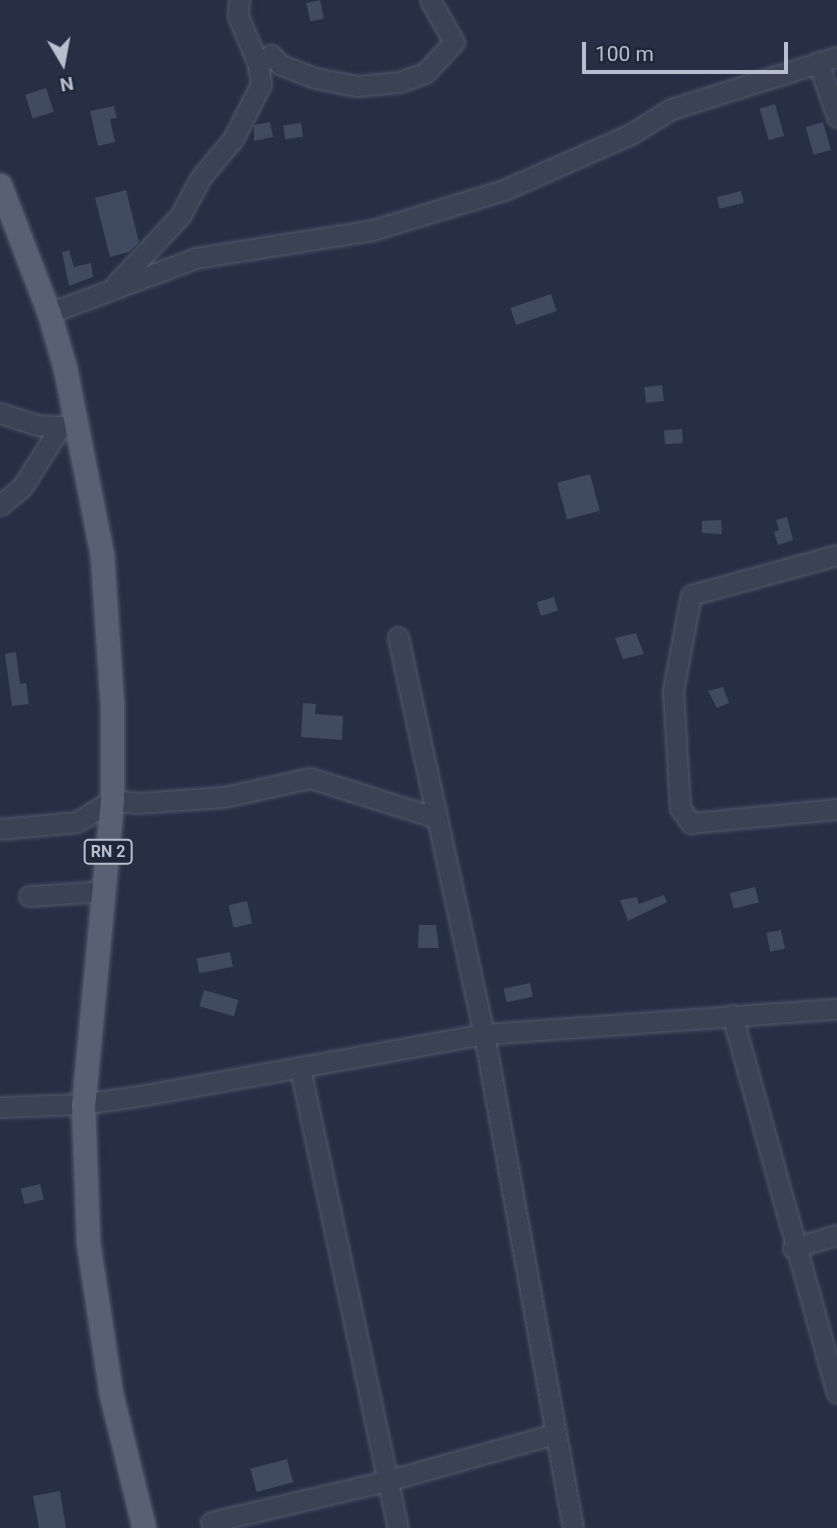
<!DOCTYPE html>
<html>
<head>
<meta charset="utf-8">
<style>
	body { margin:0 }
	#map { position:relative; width:837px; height:1528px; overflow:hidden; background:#262f44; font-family:Roboto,sans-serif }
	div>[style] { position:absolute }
	.building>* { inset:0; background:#404a61; transform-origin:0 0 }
	.roads { filter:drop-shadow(0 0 2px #535a6b) drop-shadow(0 0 2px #535a6b) }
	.minor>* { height:19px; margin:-9.5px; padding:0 9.5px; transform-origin:9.5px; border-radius:9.5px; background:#3a4254 }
	.major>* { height:23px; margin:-11.5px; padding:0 11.5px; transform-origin:11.5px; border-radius:11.5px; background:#586174 }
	span { translate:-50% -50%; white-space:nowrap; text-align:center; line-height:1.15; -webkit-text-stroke:5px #1f2739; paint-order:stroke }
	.shield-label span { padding:2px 5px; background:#1f2739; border:2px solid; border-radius:5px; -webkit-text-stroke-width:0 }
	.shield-label { font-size:16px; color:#b8becd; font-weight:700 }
	.north { position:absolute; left:28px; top:28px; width:70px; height:70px; -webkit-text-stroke:5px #1f2739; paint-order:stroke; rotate:170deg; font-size:19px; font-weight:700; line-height:28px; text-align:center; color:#b8becd }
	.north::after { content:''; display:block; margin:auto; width:24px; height:32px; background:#b8becd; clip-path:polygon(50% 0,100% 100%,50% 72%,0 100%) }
	.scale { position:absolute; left:582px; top:42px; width:206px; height:32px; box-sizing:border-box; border:4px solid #b8becd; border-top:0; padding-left:9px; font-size:21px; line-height:24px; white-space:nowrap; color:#b8becd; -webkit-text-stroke:5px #1f2739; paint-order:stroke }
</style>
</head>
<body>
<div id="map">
	<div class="building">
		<i style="left:320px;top:0;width:19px;height:14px;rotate:78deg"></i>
		<i style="left:46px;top:88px;width:25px;height:22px;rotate:72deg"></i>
		<i style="left:775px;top:104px;width:33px;height:16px;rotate:74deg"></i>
		<i style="clip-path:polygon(114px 106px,117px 118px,110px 119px,115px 142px,98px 146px,90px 111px)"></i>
		<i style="clip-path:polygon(270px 122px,273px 137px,254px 141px,254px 125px)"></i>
		<i style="left:823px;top:122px;width:29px;height:18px;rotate:74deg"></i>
		<i style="left:301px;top:123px;width:14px;height:18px;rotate:82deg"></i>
		<i style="clip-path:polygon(126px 190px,139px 242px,129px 252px,110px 257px,95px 198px)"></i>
		<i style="left:741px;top:191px;width:12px;height:25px;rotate:76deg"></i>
		<i style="clip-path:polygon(69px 250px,74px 267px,91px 263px,93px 277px,69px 286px,62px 252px)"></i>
		<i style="left:551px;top:294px;width:18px;height:43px;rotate:71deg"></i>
		<i style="left:662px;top:385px;width:16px;height:18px;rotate:83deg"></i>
		<i style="left:682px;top:429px;width:14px;height:18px;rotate:86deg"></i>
		<i style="left:590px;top:474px;width:38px;height:34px;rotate:75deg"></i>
		<i style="clip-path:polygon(787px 517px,793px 540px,778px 545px,774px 532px,779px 530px,776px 520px)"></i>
		<i style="clip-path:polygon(721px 520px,722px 534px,702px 533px,702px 521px)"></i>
		<i style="left:554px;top:597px;width:14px;height:18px;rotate:73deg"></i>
		<i style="clip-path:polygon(636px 633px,644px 654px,623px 659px,615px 638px)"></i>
		<i style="clip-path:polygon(16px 652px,20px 684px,26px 683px,29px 704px,12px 706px,5px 654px)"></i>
		<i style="clip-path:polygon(723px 687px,729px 703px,717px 708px,708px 691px)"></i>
		<i style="clip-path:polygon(303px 703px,316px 704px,315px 714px,343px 716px,342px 740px,301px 737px)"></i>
		<i style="left:755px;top:887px;width:16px;height:26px;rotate:76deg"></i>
		<i style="clip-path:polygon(664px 895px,667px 902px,628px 921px,620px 900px,637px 897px,639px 904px)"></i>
		<i style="left:247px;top:901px;width:23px;height:19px;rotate:77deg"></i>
		<i style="clip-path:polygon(419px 925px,436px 925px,439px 948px,418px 948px)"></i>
		<i style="left:781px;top:930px;width:19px;height:15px;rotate:78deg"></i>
		<i style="left:230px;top:952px;width:15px;height:34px;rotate:79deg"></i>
		<i style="left:530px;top:983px;width:14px;height:27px;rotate:78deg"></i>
		<i style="left:204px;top:990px;width:36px;height:17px;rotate:16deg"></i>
		<i style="left:40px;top:1184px;width:16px;height:20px;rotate:76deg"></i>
		<i style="left:287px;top:1459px;width:24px;height:38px;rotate:75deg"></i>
		<i style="clip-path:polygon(60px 1491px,66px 1528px,39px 1528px,33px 1496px)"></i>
	</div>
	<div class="roads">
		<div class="minor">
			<i style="left:239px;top:0;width:16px;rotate:94deg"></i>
			<i style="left:238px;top:16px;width:52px;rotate:67.4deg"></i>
			<i style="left:818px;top:62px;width:58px;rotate:70.9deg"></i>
			<i style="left:117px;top:283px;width:92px;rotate:-46.8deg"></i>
			<i style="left:180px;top:216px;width:44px;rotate:-61.7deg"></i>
			<i style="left:201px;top:177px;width:50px;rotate:-49.9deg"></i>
			<i style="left:233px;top:139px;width:62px;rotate:-63deg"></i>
			<i style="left:261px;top:84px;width:20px;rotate:-99deg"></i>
			<i style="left:258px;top:64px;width:16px;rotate:-35deg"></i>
			<i style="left:271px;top:55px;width:14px;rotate:45deg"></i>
			<i style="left:281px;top:65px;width:36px;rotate:21deg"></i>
			<i style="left:315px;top:78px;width:43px;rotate:10.8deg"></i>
			<i style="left:357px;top:86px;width:42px;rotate:-5.4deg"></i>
			<i style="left:399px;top:82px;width:28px;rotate:-19deg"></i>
			<i style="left:425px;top:73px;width:42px;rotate:-46.9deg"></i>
			<i style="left:454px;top:42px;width:48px;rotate:-119.7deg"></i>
			<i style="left:49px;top:313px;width:157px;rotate:-20.5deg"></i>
			<i style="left:196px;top:258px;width:179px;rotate:-9deg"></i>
			<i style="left:373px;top:230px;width:137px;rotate:-17deg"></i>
			<i style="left:504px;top:190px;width:139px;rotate:-23.8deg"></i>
			<i style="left:631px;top:134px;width:47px;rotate:-32deg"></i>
			<i style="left:671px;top:109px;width:174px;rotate:-17.4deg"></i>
			<i style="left:0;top:413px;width:38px;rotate:18deg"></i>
			<i style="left:36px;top:425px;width:34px;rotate:3deg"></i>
			<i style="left:0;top:505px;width:28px;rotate:-39deg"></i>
			<i style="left:22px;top:487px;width:72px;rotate:-57.4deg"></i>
			<i style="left:837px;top:555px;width:151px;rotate:164.7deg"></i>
			<i style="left:691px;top:595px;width:97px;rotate:100.7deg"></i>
			<i style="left:673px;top:690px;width:118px;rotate:86.6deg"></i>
			<i style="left:680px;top:808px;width:19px;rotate:54deg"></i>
			<i style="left:691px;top:823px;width:147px;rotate:-5.5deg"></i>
			<i style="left:398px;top:637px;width:406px;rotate:77.8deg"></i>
			<i style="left:484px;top:1034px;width:502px;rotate:79.79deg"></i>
			<i style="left:0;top:829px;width:77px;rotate:-5.2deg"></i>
			<i style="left:77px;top:822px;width:41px;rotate:-32.2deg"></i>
			<i style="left:112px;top:800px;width:25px;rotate:7deg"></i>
			<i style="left:137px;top:803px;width:87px;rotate:-3.9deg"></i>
			<i style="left:224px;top:797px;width:88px;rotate:-12.5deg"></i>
			<i style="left:310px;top:778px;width:133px;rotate:17.5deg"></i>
			<i style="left:29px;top:896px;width:75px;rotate:-3.8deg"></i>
			<i style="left:732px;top:1015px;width:392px;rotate:74.5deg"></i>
			<i style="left:300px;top:1068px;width:470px;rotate:78deg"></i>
			<i style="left:0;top:1107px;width:83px;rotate:-2.1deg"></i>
			<i style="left:83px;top:1104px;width:63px;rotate:-8.3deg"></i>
			<i style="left:145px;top:1095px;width:344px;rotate:-10.2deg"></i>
			<i style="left:484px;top:1034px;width:354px;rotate:-4.1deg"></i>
			<i style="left:793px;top:1248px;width:46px;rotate:-16.5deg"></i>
			<i style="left:211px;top:1522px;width:180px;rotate:-13.2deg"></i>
			<i style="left:386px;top:1481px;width:174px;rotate:-15.6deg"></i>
		</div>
		<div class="major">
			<i style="left:0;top:185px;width:137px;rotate:69.1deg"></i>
			<i style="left:49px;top:313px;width:57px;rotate:73.8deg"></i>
			<i style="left:65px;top:368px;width:191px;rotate:78.8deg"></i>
			<i style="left:102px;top:555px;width:150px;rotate:86.2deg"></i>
			<i style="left:112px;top:705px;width:95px;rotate:90deg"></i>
			<i style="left:112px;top:800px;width:305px;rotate:95.4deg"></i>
			<i style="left:83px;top:1104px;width:138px;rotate:87.9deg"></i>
			<i style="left:88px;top:1242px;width:154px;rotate:81.4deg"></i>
			<i style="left:111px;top:1394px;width:138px;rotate:76.2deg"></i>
		</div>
	</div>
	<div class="shield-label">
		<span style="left:108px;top:852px">RN 2</span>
	</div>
	<div class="north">N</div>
	<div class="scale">100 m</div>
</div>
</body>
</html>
